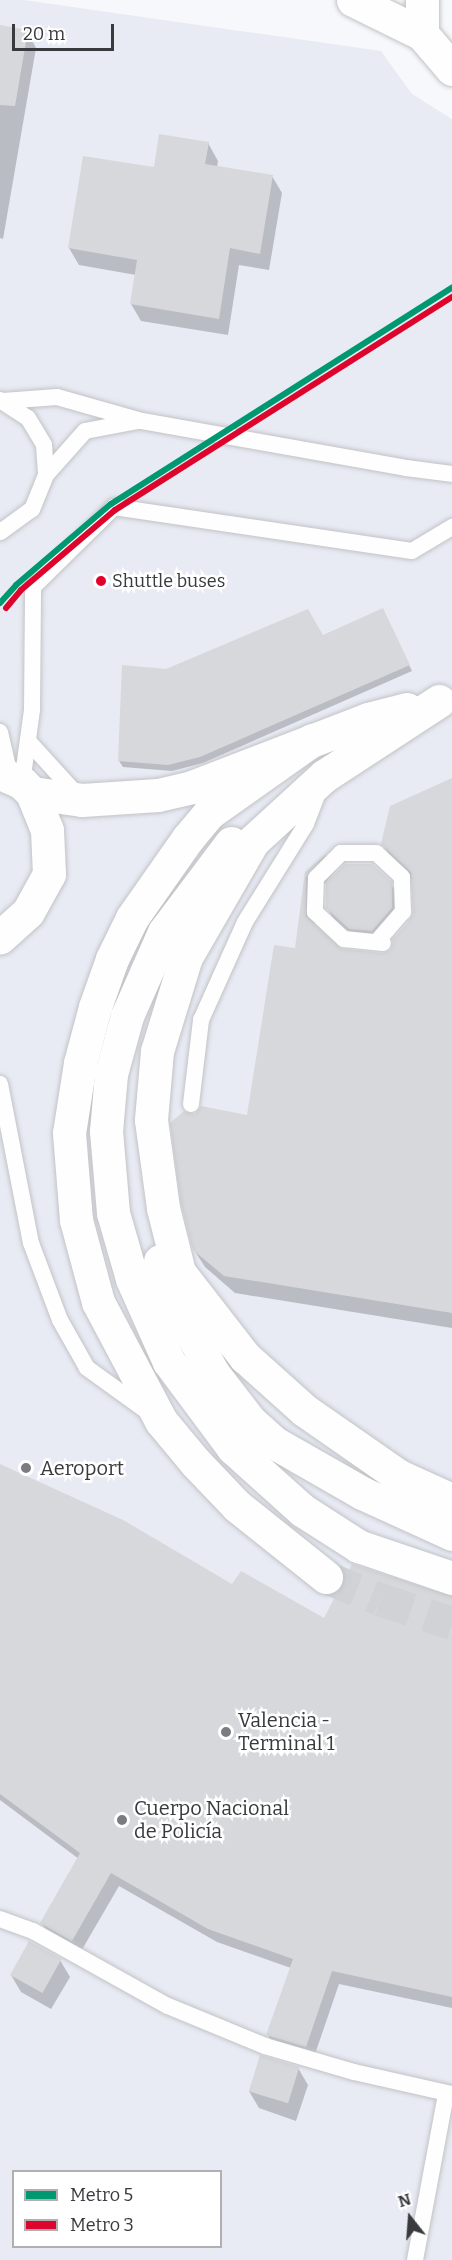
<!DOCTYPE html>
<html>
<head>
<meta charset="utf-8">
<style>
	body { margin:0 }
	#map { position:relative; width:452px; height:2260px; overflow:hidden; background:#f7f8fc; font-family:Bitter,serif }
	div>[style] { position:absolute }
	.built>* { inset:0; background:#e8ebf4 }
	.shadow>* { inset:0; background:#0003 }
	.building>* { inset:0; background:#d7d8db; transform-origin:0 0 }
	.tertiary-tunnel>* { height:33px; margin-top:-16.5px; transform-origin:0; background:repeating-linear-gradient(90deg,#d1d2d6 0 33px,transparent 0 49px) }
	.roads { filter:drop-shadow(0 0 2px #c2c3c6) drop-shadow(0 0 2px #c2c3c6) }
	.service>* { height:16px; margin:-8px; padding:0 8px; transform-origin:8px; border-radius:8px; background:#fefeff }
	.tertiary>* { height:33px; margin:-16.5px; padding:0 16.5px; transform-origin:16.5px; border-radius:16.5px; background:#fefeff }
	.secondary>* { height:33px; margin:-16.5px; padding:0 16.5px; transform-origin:16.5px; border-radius:16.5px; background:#fefeff }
	.bridges { filter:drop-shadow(0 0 2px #c2c3c6) drop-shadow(0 0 2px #c2c3c6) }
	.service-bridge>* { height:16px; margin:-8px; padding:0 8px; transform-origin:8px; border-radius:8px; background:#fefeff }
	.metro-1>* { height:6px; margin:-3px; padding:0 3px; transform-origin:3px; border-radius:3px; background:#009870 }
	.metro-2>* { height:6px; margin:-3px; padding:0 3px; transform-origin:3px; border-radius:3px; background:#dd052b }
	.dots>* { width:16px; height:16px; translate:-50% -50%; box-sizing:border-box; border:3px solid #fff; border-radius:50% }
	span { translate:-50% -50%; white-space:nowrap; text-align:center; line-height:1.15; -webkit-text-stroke:5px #fff; paint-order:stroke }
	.bus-label { font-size:18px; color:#393a3e }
	.left { translate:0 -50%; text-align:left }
	.poi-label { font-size:20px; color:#393a3e }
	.legend { position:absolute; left:12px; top:2170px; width:210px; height:78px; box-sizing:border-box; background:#fff; border:2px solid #b0b0b2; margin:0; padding:8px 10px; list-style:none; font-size:18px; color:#393a3e }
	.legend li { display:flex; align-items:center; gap:12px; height:30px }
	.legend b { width:30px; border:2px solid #b0b0b2 }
	.north { position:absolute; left:380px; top:2188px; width:60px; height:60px; -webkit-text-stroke:4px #fff; paint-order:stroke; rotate:343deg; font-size:16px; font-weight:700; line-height:24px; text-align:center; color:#393a3e }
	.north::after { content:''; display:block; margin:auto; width:21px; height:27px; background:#393a3e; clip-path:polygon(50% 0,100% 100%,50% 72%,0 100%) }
	.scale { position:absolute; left:12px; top:24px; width:102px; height:27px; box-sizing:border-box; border:3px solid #393a3e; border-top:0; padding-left:8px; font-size:18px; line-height:21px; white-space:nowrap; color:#393a3e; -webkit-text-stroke:4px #fff; paint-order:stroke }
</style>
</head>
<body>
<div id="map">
	<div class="built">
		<i style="clip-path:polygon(evenodd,0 0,24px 0,381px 51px,412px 94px,452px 119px,452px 2260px,0 2260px,0 0,14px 2172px,220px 2172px,220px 2246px,14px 2246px,14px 2172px)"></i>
	</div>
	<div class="shadow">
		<i style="clip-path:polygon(0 27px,27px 31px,36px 48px,3px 239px,0 238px)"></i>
		<i style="clip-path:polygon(208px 143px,218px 161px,217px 167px,272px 176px,282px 193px,269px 270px,239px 265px,228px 335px,141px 321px,131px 304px,136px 275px,79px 265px,69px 248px,155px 169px)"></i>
		<i style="clip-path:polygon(385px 616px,412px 671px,203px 763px,172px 771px,123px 767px,119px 761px,166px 671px,322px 636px)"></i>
		<i style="clip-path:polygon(452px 779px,452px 1328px,235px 1293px,205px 1267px,194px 1250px,195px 1115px,249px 1116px,296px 950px,306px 872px,326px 855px,335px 871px,315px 895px,315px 927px,342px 951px,388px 954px,415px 912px,413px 881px,393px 862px,383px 844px)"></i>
		<i style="clip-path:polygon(390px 883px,401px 900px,401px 926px,360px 946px,337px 925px,327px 907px)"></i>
		<i style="clip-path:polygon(0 1466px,123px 1521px,233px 1586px,325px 1620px,452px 1598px,452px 2008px,339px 1984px,313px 2060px,276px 2049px,268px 2035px,291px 1968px,217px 1942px,119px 1886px,80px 1953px,49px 1936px,42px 1923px,79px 1859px,0 1800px)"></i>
		<i style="clip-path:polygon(60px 1960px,70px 1977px,51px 2009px,21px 1992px,11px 1975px)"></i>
		<i style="clip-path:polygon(298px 2068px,308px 2085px,296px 2121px,259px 2108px,249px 2091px)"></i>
	</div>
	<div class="building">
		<i style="clip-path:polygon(0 25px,28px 30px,15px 106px,0 105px)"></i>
		<i style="clip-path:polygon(159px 134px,209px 142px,205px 164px,273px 175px,260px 254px,230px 248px,219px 319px,130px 304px,137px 260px,68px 248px,83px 156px,154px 167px)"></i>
		<i style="clip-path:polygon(383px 608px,410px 665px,200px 757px,168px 765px,118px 761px,122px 665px,166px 669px,308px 609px,323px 635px)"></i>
		<i style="clip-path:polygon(452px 778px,452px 1313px,224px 1276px,193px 1250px,181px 1204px,170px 1123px,184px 1111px,195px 1114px,201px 1106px,247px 1115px,274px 945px,295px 948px,305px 872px,327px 852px,306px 877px,306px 916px,342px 949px,382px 953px,391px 950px,393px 939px,411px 919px,413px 912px,411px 872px,381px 844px,390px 806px)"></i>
		<i style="clip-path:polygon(345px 864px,372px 864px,392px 882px,392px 908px,372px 931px,349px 929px,326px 908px,326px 882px)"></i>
		<i style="clip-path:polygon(0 1464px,123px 1520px,232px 1584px,241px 1571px,324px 1618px,352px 1564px,452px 1596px,452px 1997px,332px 1971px,306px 2047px,266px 2035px,293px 1959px,208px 1929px,111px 1873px,72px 1941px,40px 1923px,80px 1853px,0 1794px)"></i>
		<i style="left:29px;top:1941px;width:37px;height:39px;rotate:29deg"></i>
		<i style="left:260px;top:2055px;width:41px;height:38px;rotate:17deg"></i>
	</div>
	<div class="tertiary-tunnel">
		<i style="left:326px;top:1577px;width:58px;rotate:22.2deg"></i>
		<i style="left:380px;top:1599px;width:76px;rotate:18.4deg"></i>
	</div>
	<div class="roads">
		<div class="service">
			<i style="left:0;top:400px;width:33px;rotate:33deg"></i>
			<i style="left:28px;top:418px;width:31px;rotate:59deg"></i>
			<i style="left:44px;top:445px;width:30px;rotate:86deg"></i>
			<i style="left:46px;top:475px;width:37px;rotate:112deg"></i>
			<i style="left:32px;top:509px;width:39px;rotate:144deg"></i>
			<i style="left:3px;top:401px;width:54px;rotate:-4.2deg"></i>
			<i style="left:57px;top:397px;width:88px;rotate:15.8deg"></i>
			<i style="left:142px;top:421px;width:268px;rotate:10.1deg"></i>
			<i style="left:406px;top:468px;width:46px;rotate:7.4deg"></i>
			<i style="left:46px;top:475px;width:59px;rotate:-48.4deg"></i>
			<i style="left:85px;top:431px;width:54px;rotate:-10.7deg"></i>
			<i style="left:0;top:732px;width:45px;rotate:77.2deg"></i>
			<i style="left:28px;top:741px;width:76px;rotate:47.7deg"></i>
			<i style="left:22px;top:783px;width:74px;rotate:-82.2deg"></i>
			<i style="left:32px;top:710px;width:123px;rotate:-89.5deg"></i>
			<i style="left:33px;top:587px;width:114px;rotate:-44.6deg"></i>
			<i style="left:114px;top:507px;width:301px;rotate:8.4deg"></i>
			<i style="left:412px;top:551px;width:47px;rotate:-31deg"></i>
			<i style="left:0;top:1084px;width:162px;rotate:79deg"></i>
			<i style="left:31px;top:1243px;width:82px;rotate:69.4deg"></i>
			<i style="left:60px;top:1320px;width:55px;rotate:60.6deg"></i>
			<i style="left:87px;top:1368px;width:75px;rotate:35.8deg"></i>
			<i style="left:191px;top:1104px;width:85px;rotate:-83.2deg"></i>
			<i style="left:201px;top:1020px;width:107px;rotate:-65.8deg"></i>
			<i style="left:245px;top:922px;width:115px;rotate:-58.1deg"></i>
			<i style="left:306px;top:824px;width:36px;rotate:-69deg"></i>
			<i style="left:0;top:1919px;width:35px;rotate:20deg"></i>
			<i style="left:33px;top:1931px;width:154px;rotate:29.1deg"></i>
			<i style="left:168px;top:2006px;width:105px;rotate:22.4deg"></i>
			<i style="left:265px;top:2046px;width:93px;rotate:16.3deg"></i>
			<i style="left:354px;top:2072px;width:100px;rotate:12.7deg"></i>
			<i style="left:415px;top:2260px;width:169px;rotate:-79.4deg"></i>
		</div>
		<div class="tertiary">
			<i style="left:439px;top:701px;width:137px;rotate:146.9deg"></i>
			<i style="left:324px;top:776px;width:96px;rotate:137.5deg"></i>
			<i style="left:253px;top:841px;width:134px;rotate:120deg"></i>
			<i style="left:186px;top:957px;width:98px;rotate:107.1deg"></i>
			<i style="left:157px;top:1051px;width:69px;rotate:95deg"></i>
			<i style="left:151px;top:1120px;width:89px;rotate:82.2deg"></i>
			<i style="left:163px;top:1208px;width:66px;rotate:76deg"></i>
			<i style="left:179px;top:1272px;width:108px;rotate:52.2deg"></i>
			<i style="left:245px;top:1357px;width:79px;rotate:41.9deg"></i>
			<i style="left:304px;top:1410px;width:116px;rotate:34.8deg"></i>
			<i style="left:399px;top:1476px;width:58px;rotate:24.4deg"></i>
			<i style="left:312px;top:740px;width:126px;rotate:144.7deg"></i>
			<i style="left:209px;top:813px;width:33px;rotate:130deg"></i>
			<i style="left:188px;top:838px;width:98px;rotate:125deg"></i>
			<i style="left:132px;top:918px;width:46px;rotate:116deg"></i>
			<i style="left:112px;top:959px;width:51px;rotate:109.5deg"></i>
			<i style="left:95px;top:1007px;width:58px;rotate:105deg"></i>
			<i style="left:80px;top:1063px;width:71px;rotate:98.9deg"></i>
			<i style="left:69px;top:1133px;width:87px;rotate:85.4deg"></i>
			<i style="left:76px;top:1220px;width:85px;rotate:75deg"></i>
			<i style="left:98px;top:1302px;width:135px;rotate:62.1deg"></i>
			<i style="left:161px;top:1421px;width:53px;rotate:50.3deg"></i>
			<i style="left:195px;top:1462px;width:61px;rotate:46.3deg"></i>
			<i style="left:237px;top:1506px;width:114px;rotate:38.6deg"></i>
			<i style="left:0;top:773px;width:24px;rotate:24deg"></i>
			<i style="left:22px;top:783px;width:14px;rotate:45deg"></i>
			<i style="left:32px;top:793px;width:40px;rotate:68deg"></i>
			<i style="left:47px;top:830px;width:44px;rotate:87.4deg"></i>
			<i style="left:49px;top:874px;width:43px;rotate:118.9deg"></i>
			<i style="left:28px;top:912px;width:38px;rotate:138deg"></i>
			<i style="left:32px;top:793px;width:50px;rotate:8deg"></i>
			<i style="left:82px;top:800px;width:76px;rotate:-3.8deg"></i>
			<i style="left:158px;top:795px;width:35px;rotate:-13deg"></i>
			<i style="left:192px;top:787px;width:189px;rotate:-21.1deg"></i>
			<i style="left:368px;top:719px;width:40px;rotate:-14.4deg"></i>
			<i style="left:231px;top:843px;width:111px;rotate:127deg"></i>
			<i style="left:164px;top:932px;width:92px;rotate:113.8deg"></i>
			<i style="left:127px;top:1016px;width:60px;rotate:105.4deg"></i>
			<i style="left:111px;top:1074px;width:57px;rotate:95deg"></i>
			<i style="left:106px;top:1131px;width:82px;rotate:85.1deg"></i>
			<i style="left:113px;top:1213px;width:69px;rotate:73.9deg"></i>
			<i style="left:132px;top:1279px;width:91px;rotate:66deg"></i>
			<i style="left:169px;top:1362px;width:107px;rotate:53.3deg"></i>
			<i style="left:233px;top:1448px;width:93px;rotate:41.9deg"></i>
			<i style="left:302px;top:1510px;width:67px;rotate:32.7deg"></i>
			<i style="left:358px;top:1546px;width:99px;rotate:18.8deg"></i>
			<i style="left:160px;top:1261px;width:42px;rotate:70.7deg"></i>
			<i style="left:174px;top:1301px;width:82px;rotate:61.6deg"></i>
			<i style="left:213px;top:1373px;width:61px;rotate:52.4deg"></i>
			<i style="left:250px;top:1421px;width:31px;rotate:42deg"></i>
			<i style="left:273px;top:1442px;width:103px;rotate:29.8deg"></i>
			<i style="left:362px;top:1493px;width:99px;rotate:24.5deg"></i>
		</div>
		<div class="secondary">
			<i style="left:353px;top:0;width:77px;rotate:26.2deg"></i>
			<i style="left:422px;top:34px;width:46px;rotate:49.4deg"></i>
			<i style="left:422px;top:0;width:34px;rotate:90deg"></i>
		</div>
	</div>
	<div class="bridges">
		<div class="service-bridge">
			<i style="left:380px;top:938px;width:35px;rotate:-49deg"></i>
			<i style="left:403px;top:912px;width:35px;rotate:-92deg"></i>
			<i style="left:402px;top:877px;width:35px;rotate:-137deg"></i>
			<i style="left:376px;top:853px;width:35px;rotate:180deg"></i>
			<i style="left:341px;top:853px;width:35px;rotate:135deg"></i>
			<i style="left:316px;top:878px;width:34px;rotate:92deg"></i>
			<i style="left:315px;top:912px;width:40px;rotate:43deg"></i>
			<i style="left:344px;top:939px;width:39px;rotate:6deg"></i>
		</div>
	</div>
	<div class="metro-1">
		<i style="left:0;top:603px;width:24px;rotate:-48deg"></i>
		<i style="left:16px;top:585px;width:125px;rotate:-40.5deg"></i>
		<i style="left:111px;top:504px;width:404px;rotate:-32.4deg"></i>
	</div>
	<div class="metro-2">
		<i style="left:6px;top:608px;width:23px;rotate:-50deg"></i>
		<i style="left:21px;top:590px;width:123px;rotate:-40.4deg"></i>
		<i style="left:115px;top:510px;width:399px;rotate:-32.3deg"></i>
	</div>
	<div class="dots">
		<i style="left:101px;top:581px;background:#e4002b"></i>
		<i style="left:26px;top:1468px;background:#7c7c80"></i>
		<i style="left:226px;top:1732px;background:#7c7c80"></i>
		<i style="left:122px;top:1820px;background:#7c7c80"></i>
	</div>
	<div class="bus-label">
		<span class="left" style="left:112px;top:581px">Shuttle buses</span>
	</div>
	<div class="poi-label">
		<span class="left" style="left:40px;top:1468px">Aeroport</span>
		<span class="left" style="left:238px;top:1732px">Valencia -<br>Terminal 1</span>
		<span class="left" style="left:134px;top:1820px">Cuerpo Nacional<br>de Policía</span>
	</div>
	<ul class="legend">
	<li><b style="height:8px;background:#009870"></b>Metro 5</li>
	<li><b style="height:8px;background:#dd052b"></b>Metro 3</li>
	</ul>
	<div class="north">N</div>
	<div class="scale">20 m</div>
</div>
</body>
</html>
